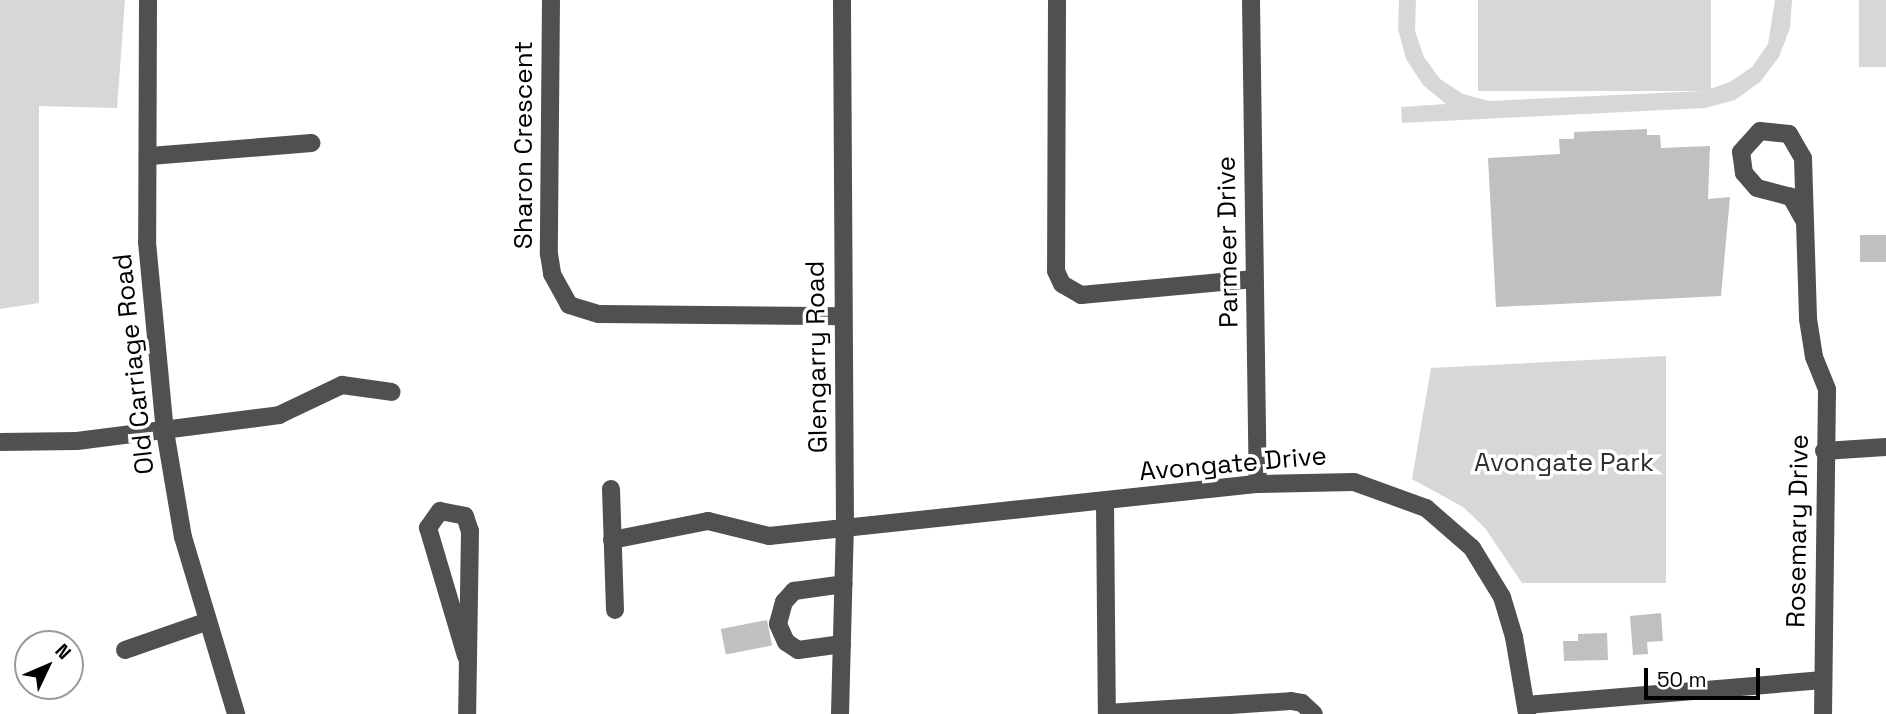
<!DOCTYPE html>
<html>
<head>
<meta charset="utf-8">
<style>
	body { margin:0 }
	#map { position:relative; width:1886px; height:714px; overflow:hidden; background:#fff; font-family:"Space Grotesk",sans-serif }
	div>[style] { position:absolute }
	.green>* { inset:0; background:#d7d7d7; transform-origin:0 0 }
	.building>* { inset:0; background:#c0c0c0; transform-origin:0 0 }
	.minor>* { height:18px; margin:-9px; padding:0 9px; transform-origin:9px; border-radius:9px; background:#505050 }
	span { translate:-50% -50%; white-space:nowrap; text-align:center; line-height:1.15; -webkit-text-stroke:7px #fff; paint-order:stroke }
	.street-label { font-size:26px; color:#000 }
	.park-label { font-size:26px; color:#2e2e2e }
	.north { position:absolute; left:14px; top:630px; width:70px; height:70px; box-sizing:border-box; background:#fff; border:2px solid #999; border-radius:50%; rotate:46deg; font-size:19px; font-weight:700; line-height:28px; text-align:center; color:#000 }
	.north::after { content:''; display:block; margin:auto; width:24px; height:32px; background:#000; clip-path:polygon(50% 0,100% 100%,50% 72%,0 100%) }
	.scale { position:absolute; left:1644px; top:668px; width:116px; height:32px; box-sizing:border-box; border:4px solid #000; border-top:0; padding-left:9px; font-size:21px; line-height:24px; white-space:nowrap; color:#000; -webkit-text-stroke:5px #fff; paint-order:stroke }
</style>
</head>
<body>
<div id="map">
	<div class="green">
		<i style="clip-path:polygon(0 0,125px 0,117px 108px,39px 106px,39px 303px,0 309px)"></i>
		<i style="clip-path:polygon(1399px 0,1416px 0,1415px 31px,1424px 57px,1440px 79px,1463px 94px,1489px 101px,1704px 91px,1730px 82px,1752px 67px,1768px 44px,1775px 0,1792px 0,1790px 28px,1779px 57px,1760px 82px,1735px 100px,1705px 108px,1402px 123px,1401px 107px,1446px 104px,1423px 85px,1406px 59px,1398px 29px)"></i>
		<i style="left:1478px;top:0;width:233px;height:91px"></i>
		<i style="left:1859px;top:0;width:27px;height:67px"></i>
		<i style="clip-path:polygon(1666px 356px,1666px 583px,1522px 583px,1485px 528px,1463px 507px,1412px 479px,1431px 368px)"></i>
	</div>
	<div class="building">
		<i style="clip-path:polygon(1647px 129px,1647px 135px,1660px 135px,1661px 148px,1710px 146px,1708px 199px,1730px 197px,1721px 296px,1496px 307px,1488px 158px,1560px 154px,1559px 139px,1574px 139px,1574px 132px)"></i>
		<i style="left:1886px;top:235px;width:27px;height:26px;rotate:90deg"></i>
		<i style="clip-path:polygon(1661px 613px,1663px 641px,1647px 642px,1648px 654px,1633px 655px,1630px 616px)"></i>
		<i style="left:767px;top:620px;width:26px;height:47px;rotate:79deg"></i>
		<i style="clip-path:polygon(1607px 633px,1608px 660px,1564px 661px,1563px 641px,1578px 641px,1578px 634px)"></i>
	</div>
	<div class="minor">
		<i style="left:148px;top:0;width:242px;rotate:90.2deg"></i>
		<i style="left:147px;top:242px;width:190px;rotate:84.6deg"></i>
		<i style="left:165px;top:431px;width:108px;rotate:80.4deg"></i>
		<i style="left:183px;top:537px;width:185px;rotate:73.3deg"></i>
		<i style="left:551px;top:0;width:254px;rotate:90.5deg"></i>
		<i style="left:549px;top:254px;width:20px;rotate:81deg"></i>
		<i style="left:552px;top:274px;width:35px;rotate:61deg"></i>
		<i style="left:569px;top:305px;width:31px;rotate:17deg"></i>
		<i style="left:599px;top:314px;width:244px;rotate:0.5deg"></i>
		<i style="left:1057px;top:0;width:271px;rotate:90.2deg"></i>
		<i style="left:1056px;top:271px;width:14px;rotate:65deg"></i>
		<i style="left:1062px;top:284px;width:22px;rotate:30deg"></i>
		<i style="left:1081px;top:295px;width:174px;rotate:-5.3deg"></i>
		<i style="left:1251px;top:0;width:484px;rotate:89.2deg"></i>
		<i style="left:150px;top:156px;width:162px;rotate:-4.6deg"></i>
		<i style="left:1805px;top:222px;width:29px;rotate:-119deg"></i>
		<i style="left:1791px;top:197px;width:35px;rotate:-165deg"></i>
		<i style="left:1757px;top:188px;width:20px;rotate:-131deg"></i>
		<i style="left:1744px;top:173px;width:21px;rotate:-98deg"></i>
		<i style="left:1741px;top:152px;width:28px;rotate:-48deg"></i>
		<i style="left:1760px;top:131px;width:29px;rotate:6deg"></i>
		<i style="left:1789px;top:134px;width:28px;rotate:60deg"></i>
		<i style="left:1803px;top:158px;width:161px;rotate:88.2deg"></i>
		<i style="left:1808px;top:319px;width:38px;rotate:81deg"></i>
		<i style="left:1814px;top:357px;width:35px;rotate:68deg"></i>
		<i style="left:1827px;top:390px;width:324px;rotate:90.7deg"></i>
		<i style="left:0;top:442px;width:77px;rotate:-0.7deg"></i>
		<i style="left:77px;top:441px;width:204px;rotate:-7.3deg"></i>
		<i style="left:279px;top:415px;width:70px;rotate:-25.5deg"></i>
		<i style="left:342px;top:385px;width:50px;rotate:8deg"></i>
		<i style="left:1824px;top:451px;width:62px;rotate:-3.7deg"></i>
		<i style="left:611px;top:489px;width:121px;rotate:88.1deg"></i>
		<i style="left:1105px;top:502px;width:212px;rotate:89.5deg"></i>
		<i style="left:612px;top:540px;width:98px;rotate:-11.2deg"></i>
		<i style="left:708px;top:521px;width:63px;rotate:13.8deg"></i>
		<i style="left:769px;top:536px;width:492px;rotate:-6.1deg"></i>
		<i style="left:1258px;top:484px;width:96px;rotate:-1.2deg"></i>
		<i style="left:1354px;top:482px;width:77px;rotate:19.9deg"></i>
		<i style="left:1426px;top:508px;width:61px;rotate:41deg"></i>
		<i style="left:1472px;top:548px;width:57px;rotate:58.5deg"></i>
		<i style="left:1502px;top:597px;width:42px;rotate:73.3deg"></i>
		<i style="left:1514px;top:637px;width:78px;rotate:80.4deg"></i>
		<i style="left:842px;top:644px;width:44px;rotate:172.2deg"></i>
		<i style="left:798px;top:650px;width:14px;rotate:-146deg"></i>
		<i style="left:786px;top:642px;width:20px;rotate:-114deg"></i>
		<i style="left:778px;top:624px;width:23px;rotate:-75deg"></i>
		<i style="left:784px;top:602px;width:15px;rotate:-48deg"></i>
		<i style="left:794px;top:591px;width:50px;rotate:-8deg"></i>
		<i style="left:125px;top:650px;width:86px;rotate:-19.1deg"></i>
		<i style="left:466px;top:656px;width:134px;rotate:-106.5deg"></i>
		<i style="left:428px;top:528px;width:21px;rotate:-55deg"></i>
		<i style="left:440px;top:511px;width:25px;rotate:11deg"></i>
		<i style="left:465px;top:516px;width:16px;rotate:72deg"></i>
		<i style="left:470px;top:531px;width:183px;rotate:90.9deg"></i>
		<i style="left:1526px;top:705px;width:298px;rotate:-4.8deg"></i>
		<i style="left:1107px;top:713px;width:184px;rotate:-3.7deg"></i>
		<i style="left:1291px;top:701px;width:11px;rotate:10deg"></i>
		<i style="left:1302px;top:703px;width:16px;rotate:43deg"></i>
		<i style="left:840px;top:714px;width:187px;rotate:-88.5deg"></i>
		<i style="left:845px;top:527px;width:527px;rotate:-90.33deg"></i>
	</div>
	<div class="street-label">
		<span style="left:524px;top:145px;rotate:-90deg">Sharon Crescent</span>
		<span style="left:1228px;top:242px;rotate:-91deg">Parmeer Drive</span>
		<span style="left:817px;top:357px;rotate:-91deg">Glengarry Road</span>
		<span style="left:134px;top:364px;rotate:-96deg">Old Carriage Road</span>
		<span style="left:1233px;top:464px;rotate:-5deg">Avongate Drive</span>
		<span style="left:1798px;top:531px;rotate:-89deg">Rosemary Drive</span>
	</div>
	<div class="park-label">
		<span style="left:1564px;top:463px">Avongate Park</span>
	</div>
	<div class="north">N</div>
	<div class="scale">50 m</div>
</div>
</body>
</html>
